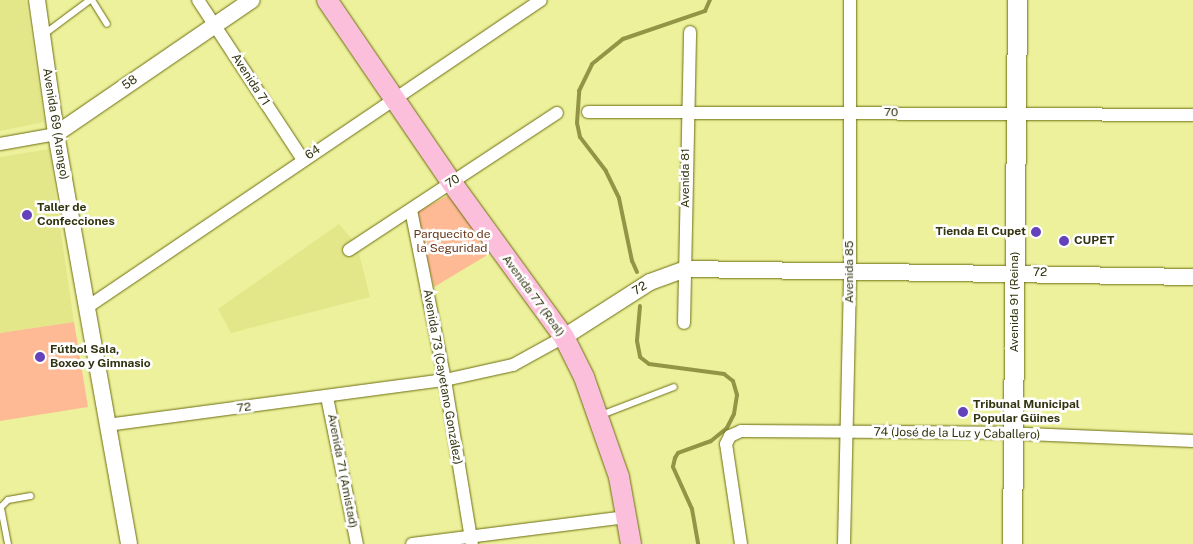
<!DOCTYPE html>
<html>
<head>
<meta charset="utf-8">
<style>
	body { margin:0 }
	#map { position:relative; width:1193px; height:544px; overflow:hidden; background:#edf19b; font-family:"Public Sans",sans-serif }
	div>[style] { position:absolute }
	.built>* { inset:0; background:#e4e789 }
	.green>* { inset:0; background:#fdba94 }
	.stream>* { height:4px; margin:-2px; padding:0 2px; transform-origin:2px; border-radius:2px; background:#939546 }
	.roads { filter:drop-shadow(0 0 1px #6c6d10) drop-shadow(0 0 1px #6c6d10) }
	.service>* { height:6px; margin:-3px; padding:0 3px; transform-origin:3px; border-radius:3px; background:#fff }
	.minor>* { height:12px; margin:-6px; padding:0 6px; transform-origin:6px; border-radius:6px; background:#fff }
	.tertiary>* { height:16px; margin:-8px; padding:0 8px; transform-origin:8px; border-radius:8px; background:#fff }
	.secondary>* { height:19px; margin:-9.5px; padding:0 9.5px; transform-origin:9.5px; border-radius:9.5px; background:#fff }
	.primary>* { height:20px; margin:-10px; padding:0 10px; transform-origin:10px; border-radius:10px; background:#fbbfdc }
	.dots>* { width:14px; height:14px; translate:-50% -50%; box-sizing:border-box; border:2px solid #fff; border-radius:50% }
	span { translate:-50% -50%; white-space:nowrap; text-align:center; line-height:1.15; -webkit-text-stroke:5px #fff; paint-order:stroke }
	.street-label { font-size:12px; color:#333410 }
	.poi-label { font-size:12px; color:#333410; font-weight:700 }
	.left { translate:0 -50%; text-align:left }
	.right { translate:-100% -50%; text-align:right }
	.park-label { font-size:12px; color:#68381b }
</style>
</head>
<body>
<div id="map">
	<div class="built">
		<i style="clip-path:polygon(0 0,26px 0,44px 122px,0 131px)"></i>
		<i style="clip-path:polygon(49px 149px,74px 322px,0 333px,0 157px)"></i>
		<i style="clip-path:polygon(339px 224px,357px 245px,370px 297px,231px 333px,218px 309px)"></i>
	</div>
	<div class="green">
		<i style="clip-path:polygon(453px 193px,494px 251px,434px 287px,415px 213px)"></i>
		<i style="clip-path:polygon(74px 322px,88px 407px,0 421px,0 333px)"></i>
	</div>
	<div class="stream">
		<i style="left:637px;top:272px;width:12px;rotate:-114deg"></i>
		<i style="left:632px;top:261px;width:64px;rotate:-101.7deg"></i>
		<i style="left:619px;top:198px;width:30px;rotate:-116deg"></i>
		<i style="left:606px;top:171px;width:43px;rotate:-127.4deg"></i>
		<i style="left:580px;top:137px;width:14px;rotate:-102deg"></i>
		<i style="left:577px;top:123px;width:32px;rotate:-86deg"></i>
		<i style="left:579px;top:91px;width:30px;rotate:-64deg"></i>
		<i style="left:592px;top:64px;width:40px;rotate:-39deg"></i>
		<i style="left:623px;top:39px;width:87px;rotate:-18.9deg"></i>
		<i style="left:705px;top:11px;width:12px;rotate:-66deg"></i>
		<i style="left:640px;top:306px;width:35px;rotate:95deg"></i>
		<i style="left:637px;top:341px;width:16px;rotate:79deg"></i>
		<i style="left:640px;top:357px;width:11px;rotate:38deg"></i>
		<i style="left:649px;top:364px;width:76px;rotate:7.6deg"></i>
		<i style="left:724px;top:374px;width:11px;rotate:38deg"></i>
		<i style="left:733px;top:381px;width:15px;rotate:74deg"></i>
		<i style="left:737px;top:395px;width:19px;rotate:99deg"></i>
		<i style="left:734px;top:414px;width:16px;rotate:117deg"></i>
		<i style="left:727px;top:428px;width:21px;rotate:141deg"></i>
		<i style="left:711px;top:441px;width:35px;rotate:160deg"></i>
		<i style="left:678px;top:453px;width:6px;rotate:121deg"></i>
		<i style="left:675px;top:458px;width:9px;rotate:103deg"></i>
		<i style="left:673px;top:467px;width:46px;rotate:65.7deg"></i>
		<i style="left:692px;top:509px;width:36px;rotate:80deg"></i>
	</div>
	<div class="roads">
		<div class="service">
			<i style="left:92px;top:0;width:28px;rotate:58deg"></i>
			<i style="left:43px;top:35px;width:59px;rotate:-36.7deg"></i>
			<i style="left:601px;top:415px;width:78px;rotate:-21deg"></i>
			<i style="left:8px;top:544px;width:38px;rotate:-101deg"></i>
			<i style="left:1px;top:507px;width:10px;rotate:-45deg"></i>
			<i style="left:8px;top:500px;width:23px;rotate:-10deg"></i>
		</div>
		<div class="minor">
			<i style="left:198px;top:0;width:191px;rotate:56.7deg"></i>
			<i style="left:588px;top:112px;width:605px;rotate:0.28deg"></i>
			<i style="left:0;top:144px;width:57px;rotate:-10.1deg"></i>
			<i style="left:411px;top:210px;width:173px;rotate:78.7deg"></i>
			<i style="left:445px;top:380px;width:166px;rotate:80.7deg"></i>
			<i style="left:349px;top:250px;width:249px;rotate:-33.4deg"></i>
			<i style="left:86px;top:308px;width:549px;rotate:-34.09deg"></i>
			<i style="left:684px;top:323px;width:291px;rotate:-88.8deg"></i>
			<i style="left:327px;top:397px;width:150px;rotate:78.5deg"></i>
			<i style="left:107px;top:425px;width:341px;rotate:-7.6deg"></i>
			<i style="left:445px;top:380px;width:70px;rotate:-12.4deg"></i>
			<i style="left:513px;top:365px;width:58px;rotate:-28.8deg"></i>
			<i style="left:412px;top:544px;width:216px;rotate:-7.2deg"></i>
			<i style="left:741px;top:544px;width:101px;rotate:-98.5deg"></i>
			<i style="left:726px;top:444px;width:9px;rotate:-63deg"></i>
			<i style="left:730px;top:436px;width:12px;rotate:-24deg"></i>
			<i style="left:741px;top:431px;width:262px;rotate:0.4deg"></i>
			<i style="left:1003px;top:433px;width:190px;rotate:2.4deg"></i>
			<i style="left:844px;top:544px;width:274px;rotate:-88.7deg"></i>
			<i style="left:850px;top:270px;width:270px;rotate:-90deg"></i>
		</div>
		<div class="tertiary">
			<i style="left:37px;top:0;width:135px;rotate:81.9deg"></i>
			<i style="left:56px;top:134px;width:416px;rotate:79.9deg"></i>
			<i style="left:56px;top:134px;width:237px;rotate:-34.4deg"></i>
			<i style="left:564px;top:337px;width:102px;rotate:-32.6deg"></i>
			<i style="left:650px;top:282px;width:38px;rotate:-20deg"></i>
			<i style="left:686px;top:269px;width:507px;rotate:0.9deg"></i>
		</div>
		<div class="secondary">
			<i style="left:1012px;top:544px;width:544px;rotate:-89.47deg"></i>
		</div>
		<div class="primary">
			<i style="left:327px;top:0;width:222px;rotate:55.7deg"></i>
			<i style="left:452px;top:183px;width:190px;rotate:54deg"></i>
			<i style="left:564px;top:337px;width:45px;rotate:63.4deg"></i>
			<i style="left:584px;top:377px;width:106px;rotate:70.7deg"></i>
			<i style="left:619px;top:477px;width:68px;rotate:79.8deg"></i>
		</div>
	</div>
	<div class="dots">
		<i style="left:27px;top:215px;background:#6342ba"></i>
		<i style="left:1036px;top:232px;background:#6342ba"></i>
		<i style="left:1064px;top:241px;background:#6342ba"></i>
		<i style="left:40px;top:357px;background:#6342ba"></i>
		<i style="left:963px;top:412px;background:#6342ba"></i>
	</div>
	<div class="street-label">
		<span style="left:250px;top:80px;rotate:57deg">Avenida 71</span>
		<span style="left:130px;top:83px;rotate:-35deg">58</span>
		<span style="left:891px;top:113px;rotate:1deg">70</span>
		<span style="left:55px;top:124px;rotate:81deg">Avenida 69 (Arango)</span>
		<span style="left:313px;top:153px;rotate:-34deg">64</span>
		<span style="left:686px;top:178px;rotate:-90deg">Avenida 81</span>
		<span style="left:453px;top:182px;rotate:-33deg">70</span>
		<span style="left:850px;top:272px;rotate:-90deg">Avenida 85</span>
		<span style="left:1040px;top:273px;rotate:1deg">72</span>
		<span style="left:640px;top:289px;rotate:-32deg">72</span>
		<span style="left:533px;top:296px;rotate:54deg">Avenida 77 (Real)</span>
		<span style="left:1015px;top:302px;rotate:-90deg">Avenida 91 (Reina)</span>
		<span style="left:442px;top:377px;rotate:80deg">Avenida 73 (Cayetano González)</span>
		<span style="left:244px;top:408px;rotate:-7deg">72</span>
		<span style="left:957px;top:434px;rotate:1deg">74 (José de la Luz y Caballero)</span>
		<span style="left:342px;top:471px;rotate:79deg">Avenida 71 (Amistad)</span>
	</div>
	<div class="poi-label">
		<span class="left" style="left:37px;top:215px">Taller de<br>Confecciones</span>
		<span class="right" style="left:1026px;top:232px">Tienda El Cupet</span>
		<span class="left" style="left:1074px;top:241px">CUPET</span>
		<span class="left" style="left:50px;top:357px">Fútbol Sala,<br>Boxeo y Gimnasio</span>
		<span class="left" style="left:973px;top:412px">Tribunal Municipal<br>Popular Güines</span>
	</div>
	<div class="park-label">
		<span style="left:452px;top:242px">Parquecito de<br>la Seguridad</span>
	</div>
</div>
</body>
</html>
